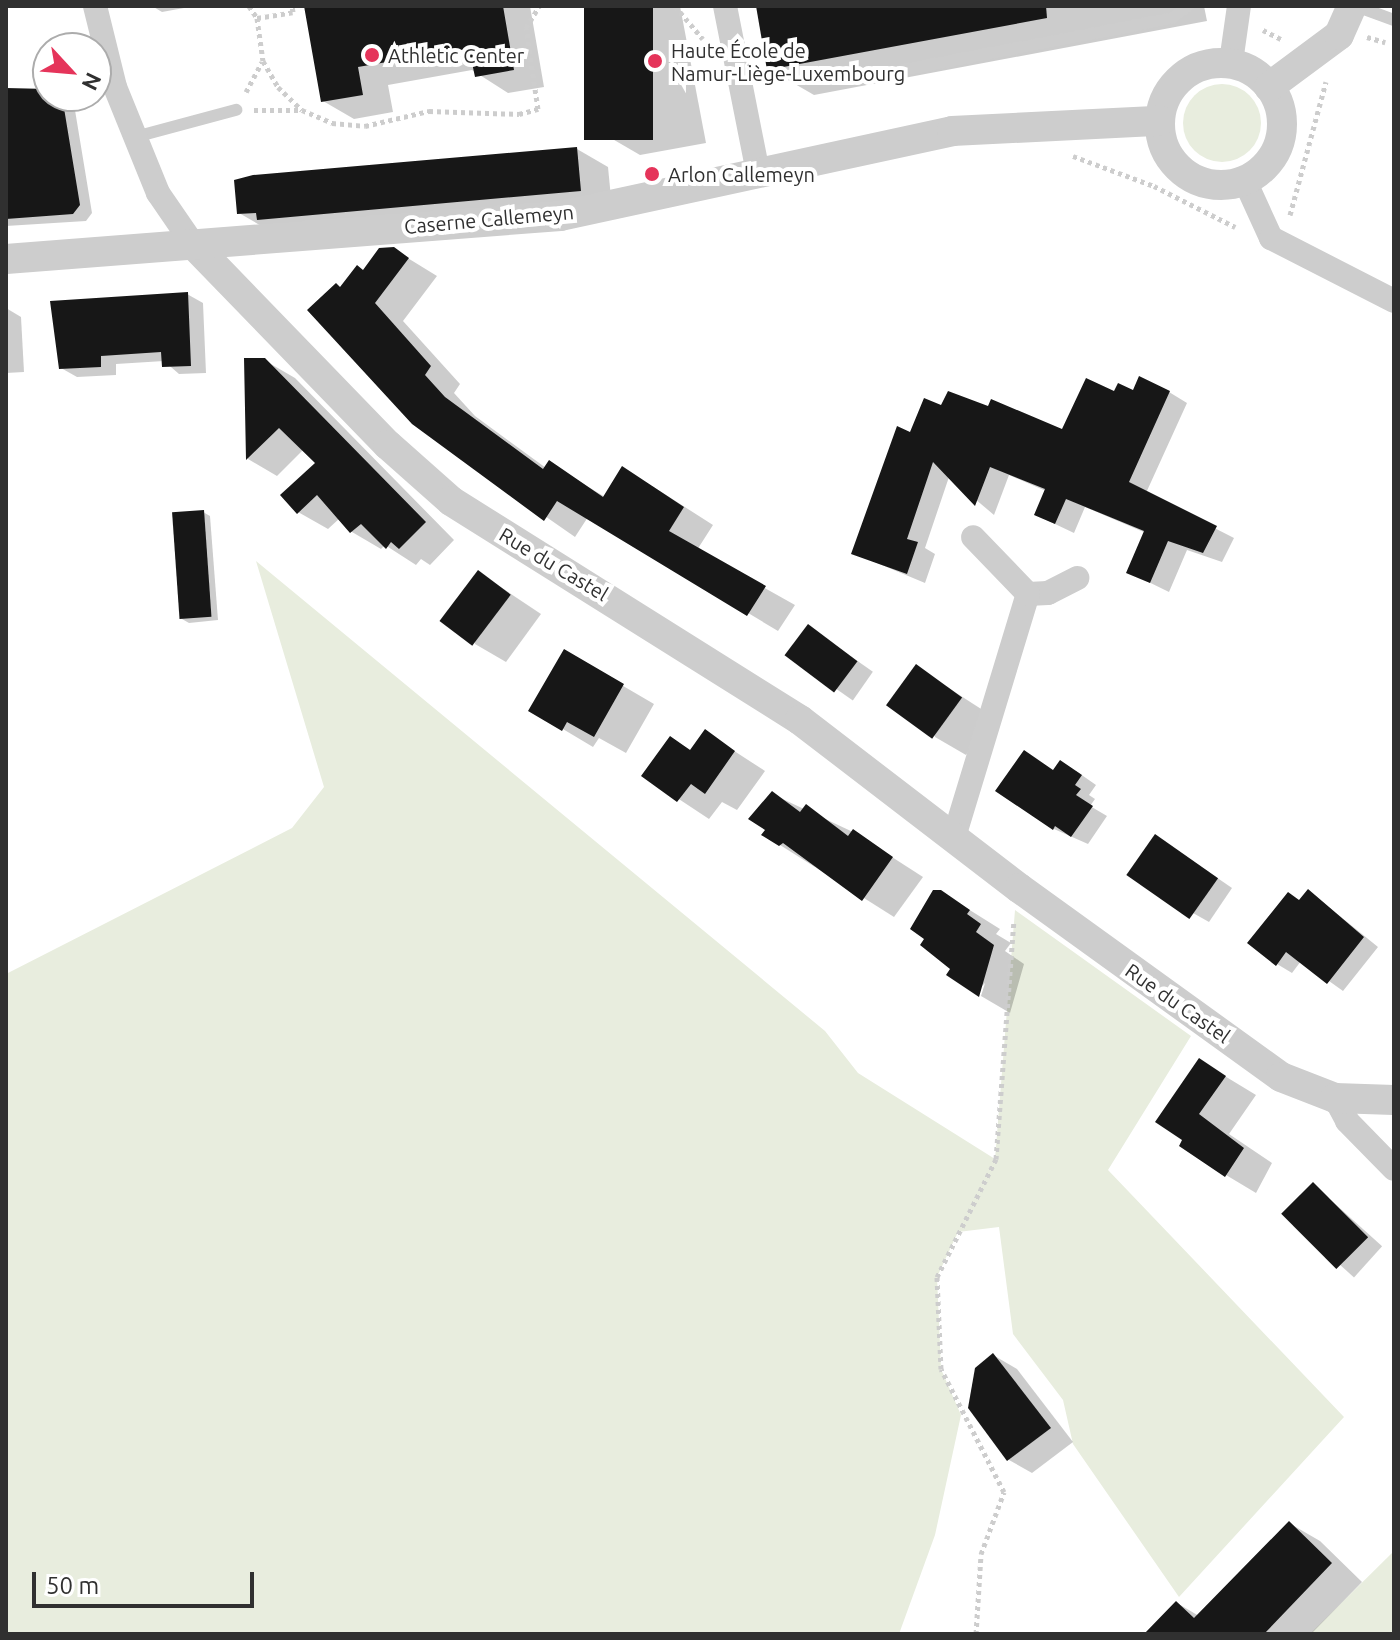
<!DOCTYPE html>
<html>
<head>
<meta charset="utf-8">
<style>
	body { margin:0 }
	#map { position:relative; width:1400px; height:1640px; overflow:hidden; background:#fff; font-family:Ubuntu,sans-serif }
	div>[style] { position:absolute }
	.green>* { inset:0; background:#e8edde }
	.round { border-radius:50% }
	.shadow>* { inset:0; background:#0003; transform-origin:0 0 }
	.building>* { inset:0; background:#171717; transform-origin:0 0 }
	.path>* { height:5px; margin-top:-2.5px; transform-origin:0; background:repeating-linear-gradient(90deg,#cdcdcd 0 4px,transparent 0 8px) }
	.service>* { height:12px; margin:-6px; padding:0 6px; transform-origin:6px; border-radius:6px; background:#cdcdcd }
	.minor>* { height:24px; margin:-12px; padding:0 12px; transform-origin:12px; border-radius:12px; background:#cdcdcd }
	.tertiary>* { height:30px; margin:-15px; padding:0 15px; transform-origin:15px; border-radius:15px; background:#cdcdcd }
	.tertiary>.ring { margin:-15px; padding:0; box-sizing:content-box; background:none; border:30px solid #cdcdcd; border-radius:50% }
	.dots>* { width:22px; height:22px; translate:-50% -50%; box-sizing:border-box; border:4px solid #fff; border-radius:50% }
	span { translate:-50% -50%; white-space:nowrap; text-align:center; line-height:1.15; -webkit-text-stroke:8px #fff; paint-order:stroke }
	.poi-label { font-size:20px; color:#303030 }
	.left { translate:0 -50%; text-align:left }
	.street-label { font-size:20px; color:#303030 }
	.frame { position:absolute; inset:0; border:8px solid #303030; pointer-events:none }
	.north { position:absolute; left:32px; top:32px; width:80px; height:80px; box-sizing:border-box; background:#fff; border:2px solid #acacac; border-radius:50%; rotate:116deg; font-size:22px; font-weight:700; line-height:32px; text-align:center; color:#303030 }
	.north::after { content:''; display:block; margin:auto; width:28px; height:36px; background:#e5345a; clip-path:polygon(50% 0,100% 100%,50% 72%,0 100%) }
	.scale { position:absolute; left:32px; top:1572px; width:222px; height:36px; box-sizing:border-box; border:4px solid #303030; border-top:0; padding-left:10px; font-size:24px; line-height:28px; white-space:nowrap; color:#303030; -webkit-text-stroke:6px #fff; paint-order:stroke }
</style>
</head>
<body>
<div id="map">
	<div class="green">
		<i class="round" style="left:1183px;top:84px;width:78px;height:78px"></i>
		<i style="clip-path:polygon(256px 561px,825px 1031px,858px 1073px,995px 1159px,1015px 910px,1191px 1036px,1108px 1170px,1344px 1417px,1179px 1597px,1073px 1444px,1063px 1400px,1013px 1334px,999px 1227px,958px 1232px,937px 1277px,941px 1369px,961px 1415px,935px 1535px,899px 1634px,6px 1634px,6px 974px,292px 828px,324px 787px)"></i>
		<i style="clip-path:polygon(1394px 1551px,1394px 1634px,1310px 1634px)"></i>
	</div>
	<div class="shadow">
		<i style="clip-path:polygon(152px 6px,195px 6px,162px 12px)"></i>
		<i style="clip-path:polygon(307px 6px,530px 6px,544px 87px,508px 93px,472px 70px,388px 85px,393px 112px,354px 119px,323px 101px)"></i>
		<i style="clip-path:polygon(586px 6px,680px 6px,706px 143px,640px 155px,609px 137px)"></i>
		<i style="clip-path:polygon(758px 6px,1204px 6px,1207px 21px,814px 95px,769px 69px)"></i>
		<i style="clip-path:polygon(6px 90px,48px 91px,48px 96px,73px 98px,92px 213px,86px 221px,6px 226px)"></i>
		<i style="clip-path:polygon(577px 149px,608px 167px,612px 208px,270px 231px,239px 213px)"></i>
		<i style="clip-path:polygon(393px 249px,437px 276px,403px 321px,460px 384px,454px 393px,475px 416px,546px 468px,549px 463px,605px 497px,652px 486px,713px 525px,697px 550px,795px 605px,778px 631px,588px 517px,575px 537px,417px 427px,341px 288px)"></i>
		<i style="clip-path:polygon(187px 294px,203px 303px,206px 373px,179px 374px,164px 361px,116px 364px,116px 375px,77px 377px,61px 368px)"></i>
		<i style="clip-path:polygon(6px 308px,21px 317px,24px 372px,6px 373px)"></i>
		<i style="clip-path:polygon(246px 360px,264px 360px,295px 378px,454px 540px,430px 565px,421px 559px,416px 565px,385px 545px,381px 549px,352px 532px,340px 518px,328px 529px,298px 512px,317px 463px,304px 449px,277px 476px,248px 459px)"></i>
		<i style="clip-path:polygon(1169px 392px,1187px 403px,1146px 493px,1234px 538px,1222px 562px,1187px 550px,1169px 592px,1128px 572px,1146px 533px,1085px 507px,1074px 533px,1036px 515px,1046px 491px,1009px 475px,994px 515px,949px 477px,925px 548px,935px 554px,925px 583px,853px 553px,912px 435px,942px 407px,1063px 431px,1115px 394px)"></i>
		<i style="clip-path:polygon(203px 512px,210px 516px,218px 620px,189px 623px,182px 619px)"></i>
		<i style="clip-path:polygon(478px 572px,541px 614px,506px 662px,475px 644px)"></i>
		<i style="left:809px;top:627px;width:78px;height:35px;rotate:35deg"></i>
		<i style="clip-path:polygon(565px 652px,654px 704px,626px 753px,599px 738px,593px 747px,531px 710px)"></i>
		<i style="clip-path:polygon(916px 667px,992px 716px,966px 755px,935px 737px)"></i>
		<i style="clip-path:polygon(705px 732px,765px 771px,737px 810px,722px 802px,709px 819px,644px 776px,671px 738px,692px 751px)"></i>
		<i style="clip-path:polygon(1054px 771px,1076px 771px,1096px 785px,1089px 795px,1095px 799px,1090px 806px,1107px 816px,1088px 844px,1054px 829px,998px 790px)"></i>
		<i style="clip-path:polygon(772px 794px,853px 832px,923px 877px,894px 917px,780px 845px)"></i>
		<i style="clip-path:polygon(1171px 846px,1232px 888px,1209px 922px,1193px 913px)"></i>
		<i style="clip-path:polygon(1309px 891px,1378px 947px,1343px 991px,1301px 961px,1292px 973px,1277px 964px)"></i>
		<i style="clip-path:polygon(941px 892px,1000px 929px,996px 934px,1011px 943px,1005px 951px,1024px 964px,1010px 1013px,981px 996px,985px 983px,979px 989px,953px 969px)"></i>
		<i style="clip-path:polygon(1200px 1061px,1256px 1095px,1229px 1134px,1272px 1163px,1256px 1193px,1226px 1175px,1185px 1140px)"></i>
		<i style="left:1313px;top:1184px;width:93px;height:42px;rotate:42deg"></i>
		<i style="clip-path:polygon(993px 1355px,1017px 1369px,1073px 1442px,1032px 1473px,1009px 1460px)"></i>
		<i style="clip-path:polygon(1289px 1523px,1320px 1541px,1362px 1582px,1311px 1634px,1147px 1634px,1177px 1603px,1199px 1616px)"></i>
	</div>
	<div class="building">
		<i style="clip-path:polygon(304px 6px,503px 6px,514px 70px,475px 77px,471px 58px,453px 62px,451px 51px,358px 67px,363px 95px,321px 102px)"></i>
		<i style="left:584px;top:6px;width:69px;height:134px"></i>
		<i style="clip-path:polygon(756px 6px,1046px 6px,1047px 18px,767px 70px)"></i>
		<i style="clip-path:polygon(6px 88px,48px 89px,48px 96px,62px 96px,80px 205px,73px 214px,6px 219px)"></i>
		<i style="clip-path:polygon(577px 147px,581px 191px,257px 220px,256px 213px,237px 214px,234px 180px,253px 175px)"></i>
		<i style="clip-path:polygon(394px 247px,409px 258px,375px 303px,431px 366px,425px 375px,445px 397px,543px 469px,549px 460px,603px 497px,622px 466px,684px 507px,669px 531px,766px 586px,747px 616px,557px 501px,544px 521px,412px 424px,307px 310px,336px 283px,340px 287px,357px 265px,363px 270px,379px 248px)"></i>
		<i style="clip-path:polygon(188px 292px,191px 366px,162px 367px,161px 352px,101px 356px,101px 367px,59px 369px,50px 301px)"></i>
		<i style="clip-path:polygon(244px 358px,265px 358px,426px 522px,399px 549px,391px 542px,386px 549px,361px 524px,350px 533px,317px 495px,297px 514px,280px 495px,315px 463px,279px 428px,246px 460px)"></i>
		<i style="clip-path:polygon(1139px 376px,1170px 391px,1129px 482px,1217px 526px,1203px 553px,1168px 541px,1150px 583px,1126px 573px,1144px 531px,1066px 499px,1055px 524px,1034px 515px,1045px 489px,990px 467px,975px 506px,933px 462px,907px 539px,918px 542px,907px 574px,851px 554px,897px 426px,910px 432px,924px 398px,941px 405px,948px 391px,988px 406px,991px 399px,1062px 429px,1086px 378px,1114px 391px,1118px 383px,1133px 390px)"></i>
		<i style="left:204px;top:510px;width:107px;height:32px;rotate:86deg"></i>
		<i style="left:478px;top:570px;width:41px;height:64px;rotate:37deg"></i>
		<i style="left:808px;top:624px;width:62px;height:39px;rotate:37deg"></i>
		<i style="clip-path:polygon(564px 649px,624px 684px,594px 737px,567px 722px,562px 731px,528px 711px)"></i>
		<i style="left:916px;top:664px;width:57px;height:51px;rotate:36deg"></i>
		<i style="clip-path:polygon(705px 729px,735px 751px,705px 794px,691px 784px,677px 802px,641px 776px,670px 736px,690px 750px)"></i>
		<i style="clip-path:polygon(1024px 750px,1053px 770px,1060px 760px,1082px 775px,1075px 785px,1081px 789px,1076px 795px,1093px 806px,1071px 837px,1055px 826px,1053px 830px,995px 791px)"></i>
		<i style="clip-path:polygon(772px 791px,800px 812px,806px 804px,848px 836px,853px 829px,893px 857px,862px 901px,783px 843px,779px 846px,761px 835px,765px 830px,748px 819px)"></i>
		<i style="left:1155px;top:834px;width:77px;height:50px;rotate:35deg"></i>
		<i style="clip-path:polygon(1308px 889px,1364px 937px,1327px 984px,1286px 952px,1276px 966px,1247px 943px,1288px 892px,1299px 900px)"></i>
		<i style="clip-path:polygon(933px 890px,941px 890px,970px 910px,967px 914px,981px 924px,976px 932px,994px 945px,979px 997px,946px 975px,950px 969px,920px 945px,924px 939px,910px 929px)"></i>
		<i style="clip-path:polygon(1199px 1058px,1226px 1076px,1199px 1114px,1244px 1148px,1225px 1177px,1179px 1146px,1182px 1140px,1155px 1122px)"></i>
		<i style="left:1313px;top:1182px;width:78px;height:45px;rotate:45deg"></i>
		<i style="clip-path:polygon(993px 1353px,1051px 1428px,1007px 1461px,968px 1408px,975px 1368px)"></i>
		<i style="clip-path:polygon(1289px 1521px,1332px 1563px,1264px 1634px,1144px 1634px,1176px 1601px,1194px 1618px)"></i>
	</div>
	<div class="path">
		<i style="left:249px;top:6px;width:14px;rotate:56deg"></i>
		<i style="left:257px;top:18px;width:36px;rotate:-9deg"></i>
		<i style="left:293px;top:12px;width:6px;rotate:-99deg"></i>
		<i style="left:675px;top:6px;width:43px;rotate:49.7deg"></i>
		<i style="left:257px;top:18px;width:43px;rotate:82.1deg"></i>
		<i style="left:263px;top:61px;width:30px;rotate:60deg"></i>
		<i style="left:278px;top:87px;width:33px;rotate:44deg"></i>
		<i style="left:302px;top:110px;width:33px;rotate:23deg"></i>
		<i style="left:332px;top:123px;width:33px;rotate:5deg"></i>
		<i style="left:365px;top:126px;width:66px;rotate:-13.2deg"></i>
		<i style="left:429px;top:111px;width:90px;rotate:1.9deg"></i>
		<i style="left:519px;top:114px;width:20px;rotate:-15deg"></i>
		<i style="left:538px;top:109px;width:82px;rotate:-98.4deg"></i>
		<i style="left:526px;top:28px;width:26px;rotate:-59deg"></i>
		<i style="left:1263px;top:30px;width:20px;rotate:27deg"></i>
		<i style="left:1367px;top:37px;width:19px;rotate:16deg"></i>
		<i style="left:246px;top:92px;width:34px;rotate:-62deg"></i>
		<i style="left:254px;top:110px;width:48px"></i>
		<i style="left:1073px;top:156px;width:86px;rotate:20.3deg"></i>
		<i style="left:1154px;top:186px;width:91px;rotate:26.8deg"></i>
		<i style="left:1290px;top:215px;width:138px;rotate:-74.9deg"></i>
		<i style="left:976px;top:1634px;width:80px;rotate:-86.4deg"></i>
		<i style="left:981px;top:1554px;width:66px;rotate:-69.6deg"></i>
		<i style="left:1004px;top:1492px;width:138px;rotate:-117.1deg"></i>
		<i style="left:941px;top:1369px;width:92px;rotate:-92.5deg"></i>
		<i style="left:937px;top:1277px;width:132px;rotate:-63.4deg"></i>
		<i style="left:996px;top:1159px;width:240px;rotate:-85.7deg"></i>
	</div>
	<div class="service">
		<i style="left:1356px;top:6px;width:40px;rotate:20.2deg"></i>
		<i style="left:903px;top:70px;width:274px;rotate:-10.9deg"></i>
		<i style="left:1172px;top:18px;width:20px;rotate:-37deg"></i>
		<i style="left:135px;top:137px;width:105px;rotate:-15deg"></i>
	</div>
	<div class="minor">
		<i style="left:95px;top:6px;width:83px;rotate:76.1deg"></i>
		<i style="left:115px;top:87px;width:114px;rotate:67.9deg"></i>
		<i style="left:158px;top:193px;width:62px;rotate:55.5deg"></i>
		<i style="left:725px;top:6px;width:169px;rotate:78.8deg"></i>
		<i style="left:1231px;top:62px;width:57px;rotate:-81.9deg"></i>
		<i style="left:1245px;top:181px;width:63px;rotate:65.5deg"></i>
		<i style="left:1271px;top:238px;width:138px;rotate:27.1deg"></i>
		<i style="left:1028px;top:594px;width:20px;rotate:-3deg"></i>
		<i style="left:1048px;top:593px;width:33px;rotate:-27deg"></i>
		<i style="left:954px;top:837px;width:254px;rotate:-73.1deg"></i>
		<i style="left:1028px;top:594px;width:79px;rotate:-134deg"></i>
		<i style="left:1335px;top:1098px;width:26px;rotate:62deg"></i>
		<i style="left:1347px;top:1121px;width:67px;rotate:45.6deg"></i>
	</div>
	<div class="tertiary">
		<i class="ring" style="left:1160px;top:63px;width:92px;height:92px"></i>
		<i style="left:1269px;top:87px;width:87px;rotate:-36.6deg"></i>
		<i style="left:1339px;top:35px;width:32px;rotate:-66deg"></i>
		<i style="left:193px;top:244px;width:280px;rotate:45.9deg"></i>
		<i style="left:388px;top:445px;width:84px;rotate:41.6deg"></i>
		<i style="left:451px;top:501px;width:412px;rotate:32.1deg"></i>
		<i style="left:800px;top:720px;width:276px;rotate:37.5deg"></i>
		<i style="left:1019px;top:888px;width:323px;rotate:35.8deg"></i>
		<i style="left:1281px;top:1077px;width:58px;rotate:21.3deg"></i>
		<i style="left:1335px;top:1098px;width:59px;rotate:1.9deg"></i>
		<i style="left:6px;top:259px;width:556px;rotate:-4.44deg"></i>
		<i style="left:560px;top:216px;width:401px;rotate:-12.2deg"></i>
		<i style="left:952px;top:131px;width:208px;rotate:-2.8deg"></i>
	</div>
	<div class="dots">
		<i style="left:372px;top:55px;background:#e5345a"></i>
		<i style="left:655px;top:61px;background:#e5345a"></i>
		<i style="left:652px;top:174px;background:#e5345a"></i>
	</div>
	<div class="poi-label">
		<span class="left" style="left:671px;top:62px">Haute École de<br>Namur-Liège-Luxembourg</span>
		<span class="left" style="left:388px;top:55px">Athletic Center</span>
		<span class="left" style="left:668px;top:174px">Arlon Callemeyn</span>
	</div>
	<div class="street-label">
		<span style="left:489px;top:219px;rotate:-5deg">Caserne Callemeyn</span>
		<span style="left:554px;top:564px;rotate:31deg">Rue du Castel</span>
		<span style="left:1178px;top:1003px;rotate:35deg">Rue du Castel</span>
	</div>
	<div class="frame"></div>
	<div class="north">N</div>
	<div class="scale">50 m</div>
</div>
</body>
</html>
